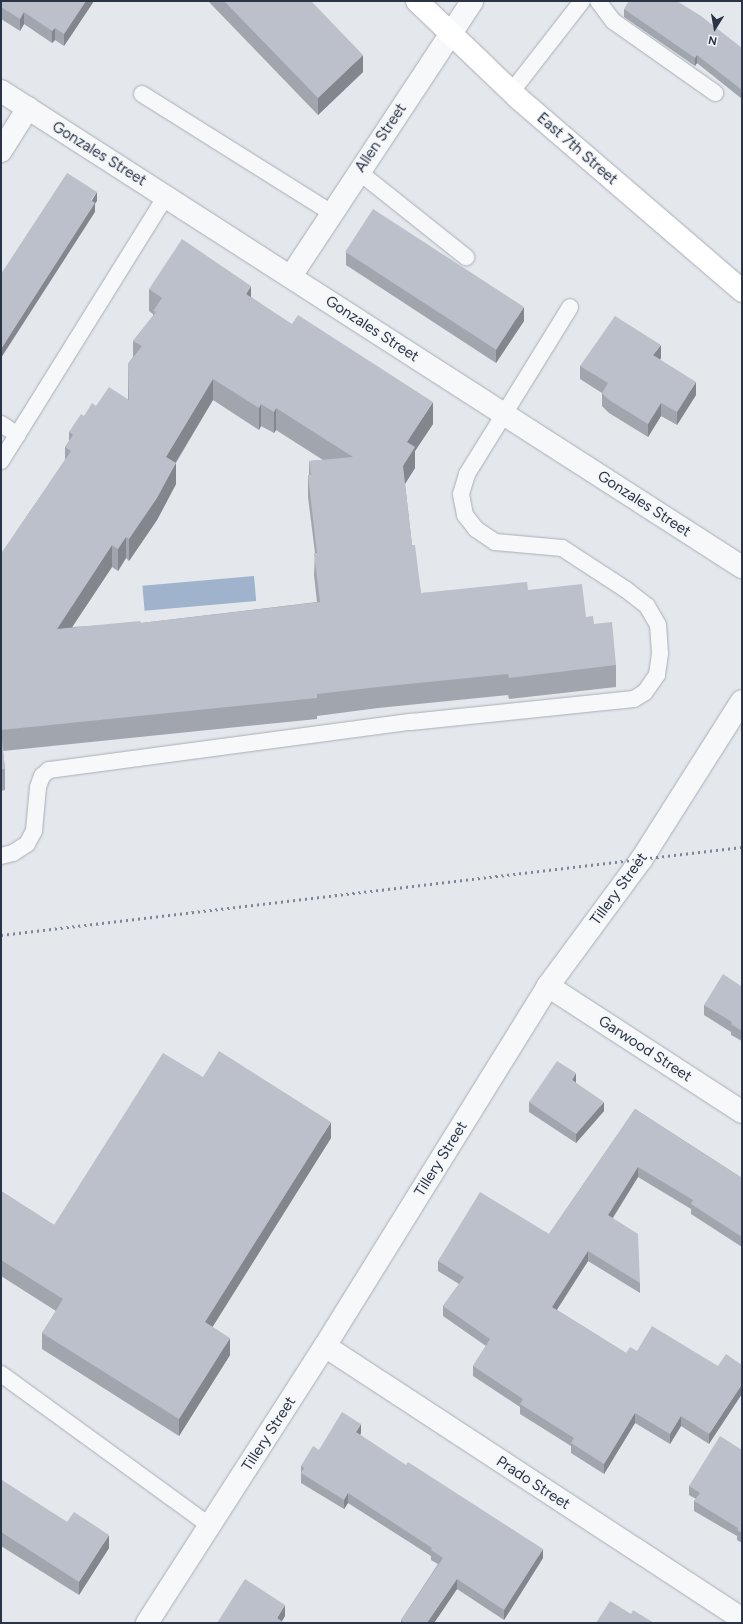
<!DOCTYPE html>
<html>
<head>
<meta charset="utf-8">
<style>
	body { margin:0 }
	#map { position:relative; width:743px; height:1624px; overflow:hidden; background:#e4e7ec; font-family:Figtree,sans-serif }
	div>[style] { position:absolute }
	.water>* { inset:0; background:#9fb4cc; transform-origin:0 0 }
	.roads { filter:drop-shadow(0 0 1px #a9aeb7) drop-shadow(0 0 1px #a9aeb7) }
	.service>* { height:16px; margin:-8px; padding:0 8px; transform-origin:8px; border-radius:8px; background:#f7f8fa }
	.minor>* { height:22px; margin:-11px; padding:0 11px; transform-origin:11px; border-radius:11px; background:#f7f8fa }
	.tertiary>* { height:22px; margin:-11px; padding:0 11px; transform-origin:11px; border-radius:11px; background:#f7f8fa }
	.primary>* { height:22px; margin:-11px; padding:0 11px; transform-origin:11px; border-radius:11px; background:#fff }
	.rail>* { height:3px; margin-top:-1.5px; transform-origin:0; background:repeating-linear-gradient(90deg,#7d8696 0 2px,transparent 0 6px) }
	.wall>* { inset:0; background:#a1a5ae }
	.shaded-wall>* { inset:0; background:#83868d }
	.building>* { inset:0; background:#bbc0ca; transform-origin:0 0 }
	span { translate:-50% -50%; white-space:nowrap; text-align:center; line-height:1.15; -webkit-text-stroke:3.5px #f4f6f9; paint-order:stroke }
	.street-label { font-size:15px; color:#2b3445 }
	.frame { position:absolute; inset:0; border:2px solid #2b3445; pointer-events:none }
	.north { position:absolute; left:695px; top:8px; width:40px; height:40px; -webkit-text-stroke:3px #f4f6f9; paint-order:stroke; rotate:191deg; font-size:11px; font-weight:700; line-height:16px; text-align:center; color:#2b3445 }
	.north::after { content:''; display:block; margin:auto; width:14px; height:18px; background:#2b3445; clip-path:polygon(50% 0,100% 100%,50% 72%,0 100%) }
</style>
</head>
<body>
<div id="map">
	<div class="water">
		<i style="left:254px;top:576px;width:25px;height:112px;rotate:85deg"></i>
	</div>
	<div class="roads">
		<div class="service">
			<i style="left:598px;top:1px;width:25px;rotate:53deg"></i>
			<i style="left:613px;top:21px;width:125px;rotate:35.2deg"></i>
			<i style="left:512px;top:91px;width:114px;rotate:-52.1deg"></i>
			<i style="left:142px;top:94px;width:224px;rotate:32.1deg"></i>
			<i style="left:359px;top:172px;width:137px;rotate:38.5deg"></i>
			<i style="left:1px;top:424px;width:20px;rotate:33deg"></i>
			<i style="left:1px;top:461px;width:312px;rotate:-58.1deg"></i>
			<i style="left:1px;top:856px;width:12px;rotate:-14deg"></i>
			<i style="left:13px;top:853px;width:17px;rotate:-33deg"></i>
			<i style="left:27px;top:844px;width:15px;rotate:-62deg"></i>
			<i style="left:34px;top:831px;width:44px;rotate:-84.8deg"></i>
			<i style="left:38px;top:787px;width:12px;rotate:-70deg"></i>
			<i style="left:42px;top:776px;width:9px;rotate:-41deg"></i>
			<i style="left:49px;top:770px;width:365px;rotate:-7.6deg"></i>
			<i style="left:411px;top:722px;width:224px;rotate:-5.9deg"></i>
			<i style="left:634px;top:699px;width:13px;rotate:-32deg"></i>
			<i style="left:645px;top:692px;width:21px;rotate:-55deg"></i>
			<i style="left:657px;top:675px;width:22px;rotate:-82deg"></i>
			<i style="left:660px;top:653px;width:28px;rotate:-94deg"></i>
			<i style="left:658px;top:625px;width:22px;rotate:-120deg"></i>
			<i style="left:647px;top:606px;width:28px;rotate:-142deg"></i>
			<i style="left:625px;top:589px;width:75px;rotate:-146.9deg"></i>
			<i style="left:562px;top:548px;width:67px;rotate:-174.9deg"></i>
			<i style="left:495px;top:542px;width:23px;rotate:-146deg"></i>
			<i style="left:476px;top:529px;width:18px;rotate:-128deg"></i>
			<i style="left:465px;top:515px;width:21px;rotate:-101deg"></i>
			<i style="left:461px;top:494px;width:21px;rotate:-73deg"></i>
			<i style="left:467px;top:474px;width:196px;rotate:-58.3deg"></i>
			<i style="left:1px;top:1374px;width:258px;rotate:36deg"></i>
		</div>
		<div class="minor">
			<i style="left:1px;top:91px;width:881px;rotate:32.72deg"></i>
			<i style="left:1px;top:151px;width:51px;rotate:-57.9deg"></i>
			<i style="left:291px;top:276px;width:329px;rotate:-56.6deg"></i>
			<i style="left:548px;top:986px;width:231px;rotate:33deg"></i>
			<i style="left:325px;top:1346px;width:498px;rotate:33.2deg"></i>
		</div>
		<div class="tertiary">
			<i style="left:147px;top:1623px;width:329px;rotate:-57.3deg"></i>
			<i style="left:325px;top:1346px;width:423px;rotate:-58.2deg"></i>
			<i style="left:548px;top:986px;width:157px;rotate:-53.6deg"></i>
			<i style="left:641px;top:860px;width:188px;rotate:-57.6deg"></i>
		</div>
		<div class="primary">
			<i style="left:417px;top:1px;width:140px;rotate:43.8deg"></i>
			<i style="left:518px;top:98px;width:296px;rotate:40.7deg"></i>
		</div>
	</div>
	<div class="rail">
		<i style="left:1px;top:935px;width:746px;rotate:-6.77deg"></i>
	</div>
	<div class="wall">
		<i style="clip-path:polygon(1px 1px,94px 1px,64px 46px,55px 40px,52px 43px,24px 24px,20px 31px,1px 19px)"></i>
		<i style="clip-path:polygon(208px 1px,311px 1px,363px 72px,318px 115px)"></i>
		<i style="clip-path:polygon(624px 9px,742px 48px,742px 99px,697px 63px,695px 66px,624px 17px)"></i>
		<i style="clip-path:polygon(346px 252px,524px 321px,496px 363px,346px 265px)"></i>
		<i style="clip-path:polygon(evenodd,149px 289px,251px 297px,433px 424px,415px 451px,415px 468px,405px 484px,412px 545px,421px 593px,528px 590px,586px 617px,594px 624px,616px 665px,616px 687px,509px 699px,508px 695px,378px 708px,317px 716px,317px 719px,3px 751px,5px 769px,5px 790px,1px 791px,1px 554px,65px 460px,65px 447px,69px 441px,69px 432px,84px 416px,96px 406px,128px 399px,128px 364px,133px 357px,133px 341px,153px 316px,153px 314px,149px 311px,149px 289px,213px 400px,259px 430px,261px 426px,274px 433px,276px 430px,323px 460px,309px 461px,309px 475px,308px 475px,308px 497px,315px 553px,314px 575px,317px 602px,141px 623px,72px 627px,112px 567px,118px 571px,126px 558px,129px 561px,157px 520px,176px 484px,176px 463px,213px 400px)"></i>
		<i style="clip-path:polygon(661px 358px,660px 360px,696px 395px,677px 425px,661px 416px,648px 437px,609px 413px,602px 406px,602px 393px,580px 379px,580px 366px)"></i>
		<i style="clip-path:polygon(1px 805px,2px 818px,2px 840px,1px 840px)"></i>
		<i style="clip-path:polygon(742px 984px,742px 1041px,731px 1035px,731px 1032px,704px 1015px,704px 1005px,741px 986px)"></i>
		<i style="clip-path:polygon(203px 1077px,331px 1138px,212px 1327px,230px 1355px,179px 1436px,42px 1349px,42px 1333px,56px 1311px,1px 1276px,1px 1191px,54px 1225px)"></i>
		<i style="clip-path:polygon(576px 1083px,604px 1111px,576px 1143px,529px 1112px,529px 1102px)"></i>
		<i style="clip-path:polygon(635px 1109px,742px 1178px,742px 1247px,691px 1214px,691px 1209px,638px 1177px,613px 1218px,640px 1283px,640px 1293px,588px 1261px,557px 1310px,626px 1353px,637px 1351px,718px 1366px,709px 1444px,681px 1426px,670px 1444px,635px 1423px,604px 1474px,571px 1453px,571px 1446px,520px 1414px,520px 1407px,473px 1376px,473px 1366px,486px 1346px,443px 1316px,443px 1306px,459px 1284px,438px 1271px,438px 1261px,549px 1234px)"></i>
		<i style="clip-path:polygon(361px 1433px,360px 1435px,543px 1558px,504px 1620px,457px 1589px,434px 1623px,401px 1623px,401px 1620px,438px 1564px,431px 1560px,431px 1556px,348px 1503px,344px 1509px,301px 1483px,301px 1466px,319px 1450px)"></i>
		<i style="clip-path:polygon(742px 1450px,742px 1543px,737px 1540px,737px 1536px,694px 1511px,694px 1501px,696px 1499px,689px 1495px,689px 1486px)"></i>
		<i style="clip-path:polygon(1px 1481px,109px 1548px,79px 1595px,1px 1546px)"></i>
	</div>
	<div class="shaded-wall">
		<i style="clip-path:polygon(86px 1px,94px 1px,64px 46px,64px 34px)"></i>
		<i style="clip-path:polygon(24px 12px,24px 24px,20px 31px,20px 19px)"></i>
		<i style="clip-path:polygon(55px 28px,55px 40px,52px 43px,52px 31px)"></i>
		<i style="clip-path:polygon(363px 55px,363px 72px,318px 115px,318px 98px)"></i>
		<i style="clip-path:polygon(697px 55px,697px 63px,695px 66px,695px 58px)"></i>
		<i style="clip-path:polygon(97px 192px,97px 201px,95px 204px,95px 212px,1px 358px,1px 349px)"></i>
		<i style="clip-path:polygon(251px 286px,251px 308px,246px 294px)"></i>
		<i style="clip-path:polygon(524px 307px,524px 321px,496px 363px,496px 349px)"></i>
		<i style="clip-path:polygon(661px 345px,661px 358px,653px 369px,653px 355px)"></i>
		<i style="clip-path:polygon(213px 379px,213px 400px,166px 478px,166px 457px)"></i>
		<i style="clip-path:polygon(696px 382px,696px 395px,677px 425px,677px 412px)"></i>
		<i style="clip-path:polygon(433px 402px,433px 424px,415px 451px,415px 468px,403px 487px,403px 466px,407px 442px)"></i>
		<i style="clip-path:polygon(661px 403px,661px 416px,648px 437px,648px 424px)"></i>
		<i style="clip-path:polygon(261px 404px,261px 426px,259px 430px,259px 408px)"></i>
		<i style="clip-path:polygon(276px 408px,276px 430px,274px 433px,274px 412px)"></i>
		<i style="clip-path:polygon(176px 463px,176px 484px,157px 520px,129px 561px,129px 539px)"></i>
		<i style="clip-path:polygon(126px 537px,126px 558px,118px 571px,118px 549px)"></i>
		<i style="clip-path:polygon(112px 545px,112px 567px,57px 650px,57px 629px)"></i>
		<i style="clip-path:polygon(576px 1073px,576px 1083px,572px 1080px)"></i>
		<i style="clip-path:polygon(604px 1102px,604px 1111px,576px 1143px,576px 1134px)"></i>
		<i style="clip-path:polygon(331px 1122px,331px 1138px,205px 1339px,205px 1322px)"></i>
		<i style="clip-path:polygon(638px 1167px,638px 1177px,608px 1225px,608px 1215px)"></i>
		<i style="clip-path:polygon(588px 1251px,588px 1261px,552px 1317px,552px 1307px)"></i>
		<i style="clip-path:polygon(230px 1338px,230px 1355px,179px 1436px,179px 1419px)"></i>
		<i style="clip-path:polygon(742px 1384px,742px 1394px,709px 1444px,709px 1434px)"></i>
		<i style="clip-path:polygon(635px 1413px,635px 1423px,604px 1474px,604px 1464px)"></i>
		<i style="clip-path:polygon(681px 1416px,681px 1426px,670px 1444px,670px 1434px)"></i>
		<i style="clip-path:polygon(361px 1424px,361px 1433px,356px 1442px,356px 1432px)"></i>
		<i style="clip-path:polygon(348px 1493px,348px 1503px,344px 1509px,344px 1500px)"></i>
		<i style="clip-path:polygon(109px 1535px,109px 1548px,79px 1595px,79px 1582px)"></i>
		<i style="clip-path:polygon(543px 1549px,543px 1558px,504px 1620px,504px 1610px)"></i>
		<i style="clip-path:polygon(457px 1579px,457px 1589px,434px 1623px,427px 1623px)"></i>
		<i style="clip-path:polygon(285px 1605px,285px 1616px,281px 1623px,277px 1618px)"></i>
	</div>
	<div class="building">
		<i style="clip-path:polygon(1px 1px,86px 1px,64px 34px,55px 28px,52px 31px,24px 12px,20px 19px,1px 7px)"></i>
		<i style="clip-path:polygon(224px 1px,311px 1px,363px 55px,318px 98px)"></i>
		<i style="clip-path:polygon(629px 1px,677px 1px,701px 16px,742px 48px,742px 90px,697px 55px,695px 58px,624px 9px)"></i>
		<i style="clip-path:polygon(67px 173px,97px 192px,91px 200px,95px 203px,1px 349px,1px 274px)"></i>
		<i style="left:373px;top:209px;width:180px;height:51px;rotate:33deg"></i>
		<i style="clip-path:polygon(evenodd,182px 239px,251px 286px,246px 294px,292px 324px,298px 315px,433px 402px,407px 442px,415px 447px,403px 466px,412px 545px,415px 545px,421px 593px,527px 582px,528px 590px,582px 584px,586px 617px,593px 616px,594px 624px,612px 622px,616px 665px,509px 678px,508px 674px,378px 687px,317px 694px,317px 698px,1px 730px,5px 769px,1px 769px,1px 554px,71px 451px,65px 447px,73px 435px,69px 432px,81px 414px,84px 416px,92px 403px,96px 406px,109px 387px,129px 400px,128px 364px,142px 346px,133px 341px,156px 312px,153px 311px,162px 298px,149px 289px,182px 239px,213px 379px,259px 408px,261px 404px,274px 412px,276px 408px,353px 457px,309px 461px,311px 475px,308px 475px,317px 553px,314px 553px,320px 602px,141px 623px,140px 621px,57px 629px,112px 545px,118px 549px,126px 537px,129px 539px,157px 498px,176px 463px,166px 457px,213px 379px)"></i>
		<i style="clip-path:polygon(615px 316px,661px 345px,653px 355px,696px 382px,677px 412px,661px 403px,648px 424px,609px 400px,602px 393px,608px 383px,580px 366px)"></i>
		<i style="clip-path:polygon(1px 805px,2px 818px,1px 818px)"></i>
		<i style="clip-path:polygon(723px 974px,741px 986px,742px 984px,742px 1031px,731px 1024px,732px 1022px,704px 1005px)"></i>
		<i style="clip-path:polygon(219px 1051px,331px 1122px,205px 1322px,230px 1338px,179px 1419px,42px 1333px,63px 1299px,1px 1260px,1px 1191px,54px 1225px,163px 1053px,203px 1077px)"></i>
		<i style="clip-path:polygon(557px 1061px,576px 1073px,572px 1080px,604px 1102px,576px 1134px,529px 1102px)"></i>
		<i style="clip-path:polygon(635px 1109px,742px 1178px,742px 1237px,691px 1204px,693px 1200px,638px 1167px,608px 1215px,638px 1234px,640px 1283px,588px 1251px,552px 1307px,626px 1353px,630px 1347px,637px 1351px,652px 1326px,718px 1366px,726px 1354px,742px 1365px,742px 1384px,709px 1434px,681px 1416px,670px 1434px,635px 1413px,604px 1464px,571px 1443px,574px 1438px,520px 1404px,523px 1399px,473px 1366px,490px 1339px,443px 1306px,464px 1277px,438px 1261px,480px 1192px,549px 1234px)"></i>
		<i style="clip-path:polygon(342px 1412px,361px 1424px,356px 1432px,406px 1465px,408px 1462px,543px 1549px,504px 1610px,457px 1579px,427px 1623px,405px 1623px,401px 1620px,443px 1558px,431px 1550px,432px 1548px,348px 1493px,344px 1500px,301px 1473px,304px 1468px,301px 1466px,313px 1446px,319px 1450px)"></i>
		<i style="clip-path:polygon(720px 1436px,742px 1450px,742px 1533px,737px 1530px,738px 1528px,694px 1501px,700px 1493px,689px 1486px)"></i>
		<i style="clip-path:polygon(2px 1480px,67px 1522px,74px 1512px,109px 1535px,79px 1582px,1px 1532px,1px 1481px)"></i>
		<i style="clip-path:polygon(245px 1579px,285px 1605px,277px 1618px,285px 1623px,217px 1623px)"></i>
		<i style="clip-path:polygon(610px 1601px,631px 1614px,633px 1610px,654px 1623px,596px 1623px)"></i>
	</div>
	<div class="street-label">
		<span style="left:381px;top:138px;rotate:-56deg">Allen Street</span>
		<span style="left:577px;top:149px;rotate:41deg">East 7th Street</span>
		<span style="left:99px;top:154px;rotate:32deg">Gonzales Street</span>
		<span style="left:372px;top:329px;rotate:33deg">Gonzales Street</span>
		<span style="left:644px;top:504px;rotate:33deg">Gonzales Street</span>
		<span style="left:619px;top:889px;rotate:-54deg">Tillery Street</span>
		<span style="left:645px;top:1049px;rotate:33deg">Garwood Street</span>
		<span style="left:441px;top:1159px;rotate:-58deg">Tillery Street</span>
		<span style="left:269px;top:1434px;rotate:-57deg">Tillery Street</span>
		<span style="left:533px;top:1483px;rotate:33deg">Prado Street</span>
	</div>
	<div class="frame"></div>
	<div class="north">N</div>
</div>
</body>
</html>
